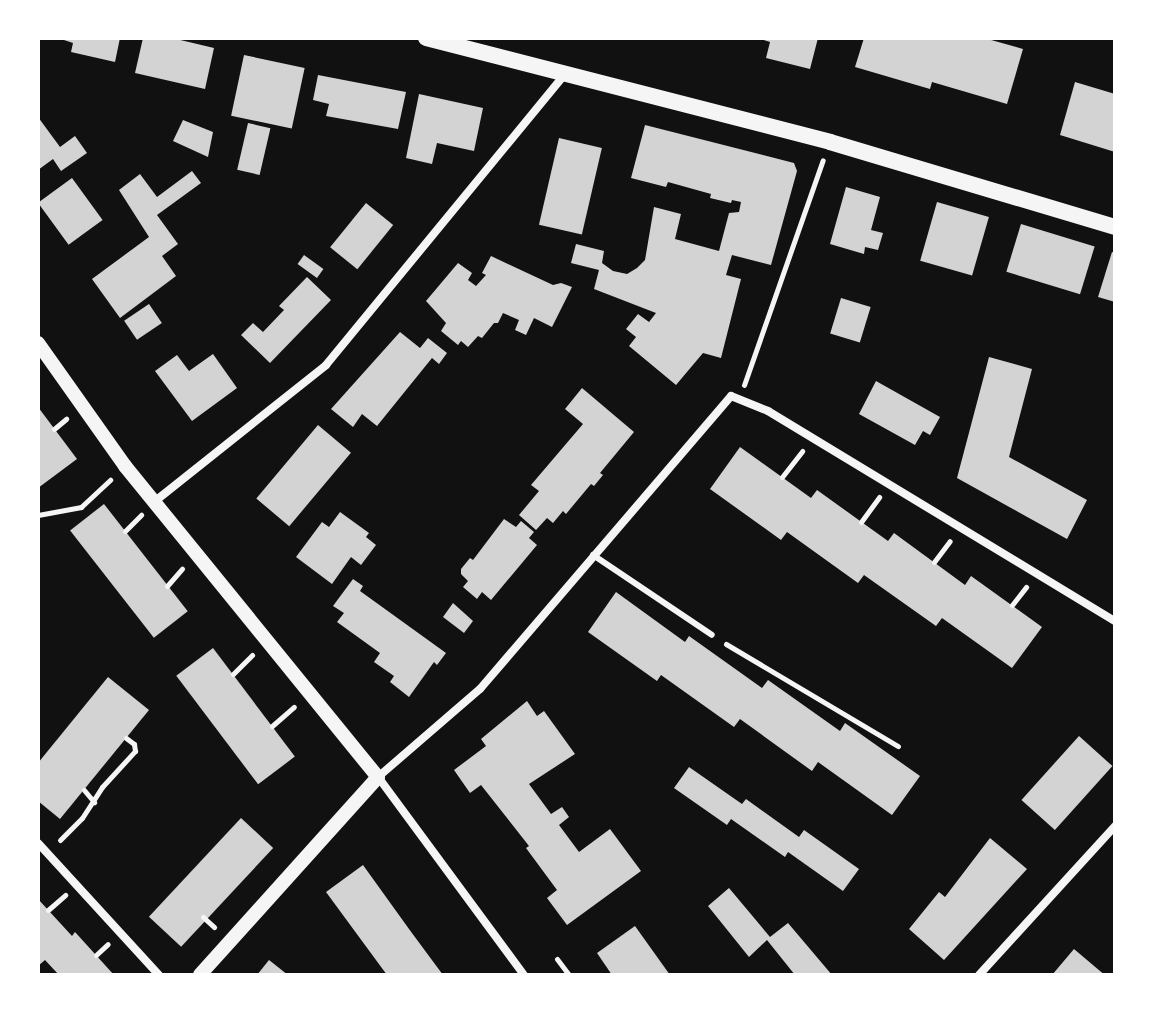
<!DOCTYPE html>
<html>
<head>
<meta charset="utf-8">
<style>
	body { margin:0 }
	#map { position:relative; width:1153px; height:1013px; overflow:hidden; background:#111; font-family:"Golos Text",sans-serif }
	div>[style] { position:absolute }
	.building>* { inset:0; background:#d3d3d3; transform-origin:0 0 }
	.path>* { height:5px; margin:-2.5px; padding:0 2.5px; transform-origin:2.5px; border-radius:2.5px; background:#f5f5f5 }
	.service>* { height:6px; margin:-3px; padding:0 3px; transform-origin:3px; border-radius:3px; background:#f5f5f5 }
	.minor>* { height:8px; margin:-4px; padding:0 4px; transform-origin:4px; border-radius:4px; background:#f5f5f5 }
	.tertiary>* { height:14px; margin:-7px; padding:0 7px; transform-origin:7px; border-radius:7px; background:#f5f5f5 }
	.secondary>* { height:16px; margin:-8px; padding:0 8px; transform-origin:8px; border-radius:8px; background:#f5f5f5 }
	span { translate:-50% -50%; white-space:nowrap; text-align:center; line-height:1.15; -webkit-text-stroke:6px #fff; paint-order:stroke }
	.frame { position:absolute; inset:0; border:40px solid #fff; pointer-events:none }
</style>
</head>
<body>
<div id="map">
	<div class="building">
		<i style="clip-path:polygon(58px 38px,120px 38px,115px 62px,71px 52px,73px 43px)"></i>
		<i style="clip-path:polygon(143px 38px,172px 38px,214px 48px,205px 89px,135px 73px)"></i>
		<i style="clip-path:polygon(818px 38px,810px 69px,766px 58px,770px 42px,760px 39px)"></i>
		<i style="clip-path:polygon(864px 38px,984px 38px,1023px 49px,1007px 104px,932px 82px,930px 89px,855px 67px)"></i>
		<i style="left:244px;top:55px;width:62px;height:62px;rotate:12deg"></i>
		<i style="clip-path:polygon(318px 75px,406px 92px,398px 129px,326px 116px,329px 104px,313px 100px)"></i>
		<i style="clip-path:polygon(1075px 82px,1115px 94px,1115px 152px,1060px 135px)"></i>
		<i style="clip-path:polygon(419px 94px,483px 108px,474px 151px,437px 143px,432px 164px,406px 158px)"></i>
		<i style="clip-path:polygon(38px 117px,60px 147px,75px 136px,87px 153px,61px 171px,53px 159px,38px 170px)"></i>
		<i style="clip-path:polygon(183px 120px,213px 132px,208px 157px,173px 141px)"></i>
		<i style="left:248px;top:123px;width:23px;height:48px;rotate:13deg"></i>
		<i style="clip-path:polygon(645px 125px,794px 163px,797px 171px,771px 265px,732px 255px,726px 275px,741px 279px,721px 358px,703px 353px,676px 385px,629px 346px,636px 337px,626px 329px,638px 314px,649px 322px,656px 313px,594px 289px,599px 270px,571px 263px,576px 244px,604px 251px,602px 263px,613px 271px,627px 274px,637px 268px,645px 260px,654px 207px,681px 214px,675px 239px,719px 251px,729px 213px,739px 212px,741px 202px,732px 200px,731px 203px,710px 198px,711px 194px,668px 182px,666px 187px,631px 178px)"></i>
		<i style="left:559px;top:138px;width:44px;height:89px;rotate:13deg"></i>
		<i style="clip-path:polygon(192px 171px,201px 183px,157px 215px,178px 244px,162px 256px,176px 276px,120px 318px,92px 279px,149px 237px,119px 190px,140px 174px,157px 197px)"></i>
		<i style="left:72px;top:178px;width:52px;height:42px;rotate:54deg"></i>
		<i style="clip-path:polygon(846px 187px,880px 197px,871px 230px,883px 233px,878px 250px,865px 247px,864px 254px,830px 244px)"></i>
		<i style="left:937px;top:202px;width:54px;height:61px;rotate:16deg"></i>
		<i style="left:366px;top:203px;width:35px;height:57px;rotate:39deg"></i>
		<i style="left:1021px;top:224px;width:77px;height:50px;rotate:17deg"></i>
		<i style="clip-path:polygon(1112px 252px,1115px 253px,1115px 302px,1098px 297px)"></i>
		<i style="left:304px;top:255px;width:24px;height:11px;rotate:36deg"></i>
		<i style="clip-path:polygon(491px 256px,553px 285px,561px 283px,572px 287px,552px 327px,534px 318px,526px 335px,515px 330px,519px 320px,503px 313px,498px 323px,494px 323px,482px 338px,478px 336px,468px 347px,461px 341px,458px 345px,441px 331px,446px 323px,426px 301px,458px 263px,472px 273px,468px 280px,476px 286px,486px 275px,482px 273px)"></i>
		<i style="clip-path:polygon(307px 277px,331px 300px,270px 363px,241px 335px,253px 323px,263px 332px,284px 310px,279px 306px)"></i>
		<i style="left:841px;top:298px;width:31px;height:37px;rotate:17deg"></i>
		<i style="left:149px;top:304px;width:23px;height:30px;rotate:56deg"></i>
		<i style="clip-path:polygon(400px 332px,420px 348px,428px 338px,447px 353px,439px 364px,432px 358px,377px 426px,362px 414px,353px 427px,331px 409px)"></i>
		<i style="clip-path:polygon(213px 354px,237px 388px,192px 421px,155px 371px,177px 355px,189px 371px)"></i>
		<i style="clip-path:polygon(989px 357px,1032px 369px,1009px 457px,1087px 500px,1067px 539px,957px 478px)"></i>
		<i style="clip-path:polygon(876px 381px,940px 417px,930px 435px,923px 431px,915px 445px,859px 414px)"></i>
		<i style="clip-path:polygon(582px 388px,634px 432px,600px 473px,603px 475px,594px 486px,591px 484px,566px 514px,563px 511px,553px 523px,547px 518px,536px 530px,519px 515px,539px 491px,531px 485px,583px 424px,565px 409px)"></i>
		<i style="clip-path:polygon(38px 407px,77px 459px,38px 488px)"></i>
		<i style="left:318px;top:425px;width:43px;height:96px;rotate:40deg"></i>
		<i style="clip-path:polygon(740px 447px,811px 498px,817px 490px,888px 541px,894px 533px,965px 585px,971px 576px,1042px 627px,1012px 668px,942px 618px,936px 626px,864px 575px,858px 583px,787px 532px,781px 540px,710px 489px)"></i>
		<i style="left:104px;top:504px;width:136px;height:43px;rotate:52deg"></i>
		<i style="clip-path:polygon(340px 512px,369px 533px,366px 537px,376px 545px,361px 565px,351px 557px,332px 584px,296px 557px,322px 522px,329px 527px)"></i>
		<i style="clip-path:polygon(504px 519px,516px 527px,521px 521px,534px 532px,529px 538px,537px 545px,491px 600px,482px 592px,477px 599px,463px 587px,468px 581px,461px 574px,461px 569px,470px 558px,473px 560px)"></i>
		<i style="clip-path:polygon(353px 579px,363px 586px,360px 591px,446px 653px,437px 665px,434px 662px,409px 697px,390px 682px,394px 676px,374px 662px,380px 653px,337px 622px,344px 613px,333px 606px)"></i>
		<i style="clip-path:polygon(616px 592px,685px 642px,689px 636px,762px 688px,768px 680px,840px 731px,845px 723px,920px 776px,892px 815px,818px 762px,812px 771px,740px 719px,734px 727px,661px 675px,657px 681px,588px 632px)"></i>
		<i style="clip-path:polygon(453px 603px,473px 621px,464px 633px,443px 617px)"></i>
		<i style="left:213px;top:648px;width:136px;height:46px;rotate:53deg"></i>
		<i style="clip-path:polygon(108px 677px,149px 710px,60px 819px,38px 801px,38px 763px)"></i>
		<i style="clip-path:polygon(527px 701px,537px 716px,544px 711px,575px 754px,529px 784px,551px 814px,562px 807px,569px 817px,559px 825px,579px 852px,610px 829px,641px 871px,567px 925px,547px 898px,557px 890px,526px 848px,529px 846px,481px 785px,470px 793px,454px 770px,486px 746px,481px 739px)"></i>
		<i style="left:1079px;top:736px;width:45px;height:86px;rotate:42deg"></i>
		<i style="clip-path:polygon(689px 767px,742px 804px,746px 799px,799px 837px,804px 830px,859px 869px,843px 891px,788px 852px,785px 857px,731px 819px,727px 825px,674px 788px)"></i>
		<i style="left:241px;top:818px;width:44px;height:135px;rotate:43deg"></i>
		<i style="clip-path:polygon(990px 838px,1027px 869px,944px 960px,909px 929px,939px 892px,945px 897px)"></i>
		<i style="clip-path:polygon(363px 865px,409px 929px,443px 975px,387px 975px,326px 892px)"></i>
		<i style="clip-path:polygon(729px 888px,770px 937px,788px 923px,832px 975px,795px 975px,767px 940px,749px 957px,708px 906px)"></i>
		<i style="clip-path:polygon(38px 899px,72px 936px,75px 932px,114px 975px,59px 975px,45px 960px,38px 966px)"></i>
		<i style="clip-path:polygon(635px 926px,670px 975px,612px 975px,597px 953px)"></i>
		<i style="clip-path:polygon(1074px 949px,1100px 971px,1105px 975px,1052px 975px)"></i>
		<i style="clip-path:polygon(269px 960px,288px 975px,257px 975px)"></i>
	</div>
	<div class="path">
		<i style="left:744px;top:385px;width:238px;rotate:-70.7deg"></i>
		<i style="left:54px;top:429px;width:16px;rotate:-40deg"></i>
		<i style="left:782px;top:477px;width:33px;rotate:-52deg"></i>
		<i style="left:38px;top:515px;width:44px;rotate:-10.5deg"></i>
		<i style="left:81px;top:507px;width:40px;rotate:-43deg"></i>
		<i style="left:861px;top:522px;width:31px;rotate:-54deg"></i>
		<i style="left:125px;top:531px;width:23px;rotate:-45deg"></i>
		<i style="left:934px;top:562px;width:26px;rotate:-53deg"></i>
		<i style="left:167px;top:586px;width:23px;rotate:-49deg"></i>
		<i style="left:1012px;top:605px;width:23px;rotate:-52deg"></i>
		<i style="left:726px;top:644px;width:200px;rotate:30.7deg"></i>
		<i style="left:233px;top:674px;width:27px;rotate:-45deg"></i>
		<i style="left:272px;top:726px;width:29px;rotate:-41deg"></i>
		<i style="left:84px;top:790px;width:16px;rotate:50deg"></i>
		<i style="left:60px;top:840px;width:31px;rotate:-45deg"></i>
		<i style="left:82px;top:818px;width:37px;rotate:-57deg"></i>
		<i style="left:102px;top:787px;width:49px;rotate:-47.5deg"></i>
		<i style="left:135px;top:751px;width:7px;rotate:-98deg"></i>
		<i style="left:134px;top:744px;width:10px;rotate:-143deg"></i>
		<i style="left:48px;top:910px;width:23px;rotate:-41deg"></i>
		<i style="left:203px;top:917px;width:15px;rotate:42deg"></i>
		<i style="left:96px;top:955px;width:16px;rotate:-43deg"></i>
		<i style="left:557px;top:959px;width:20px;rotate:53deg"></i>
	</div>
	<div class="service">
		<i style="left:593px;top:555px;width:143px;rotate:33.9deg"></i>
	</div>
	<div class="minor">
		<i style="left:154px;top:502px;width:220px;rotate:-38.5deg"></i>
		<i style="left:326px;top:365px;width:379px;rotate:-50.6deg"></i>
		<i style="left:38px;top:843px;width:179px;rotate:47.5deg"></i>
		<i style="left:524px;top:975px;width:246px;rotate:-126.4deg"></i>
		<i style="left:378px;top:777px;width:135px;rotate:-40.8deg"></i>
		<i style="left:480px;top:689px;width:386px;rotate:-49.4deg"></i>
		<i style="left:731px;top:396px;width:40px;rotate:22deg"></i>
		<i style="left:768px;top:411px;width:406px;rotate:31.2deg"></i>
		<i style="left:979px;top:975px;width:202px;rotate:-47.6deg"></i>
	</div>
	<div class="tertiary">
		<i style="left:38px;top:343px;width:151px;rotate:54.7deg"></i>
		<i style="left:125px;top:466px;width:401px;rotate:50.9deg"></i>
		<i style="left:378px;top:777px;width:266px;rotate:132deg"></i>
	</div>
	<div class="secondary">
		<i style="left:426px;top:38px;width:417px;rotate:14.4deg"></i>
		<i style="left:830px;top:142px;width:297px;rotate:16.6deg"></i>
	</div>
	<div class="frame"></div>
</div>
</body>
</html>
